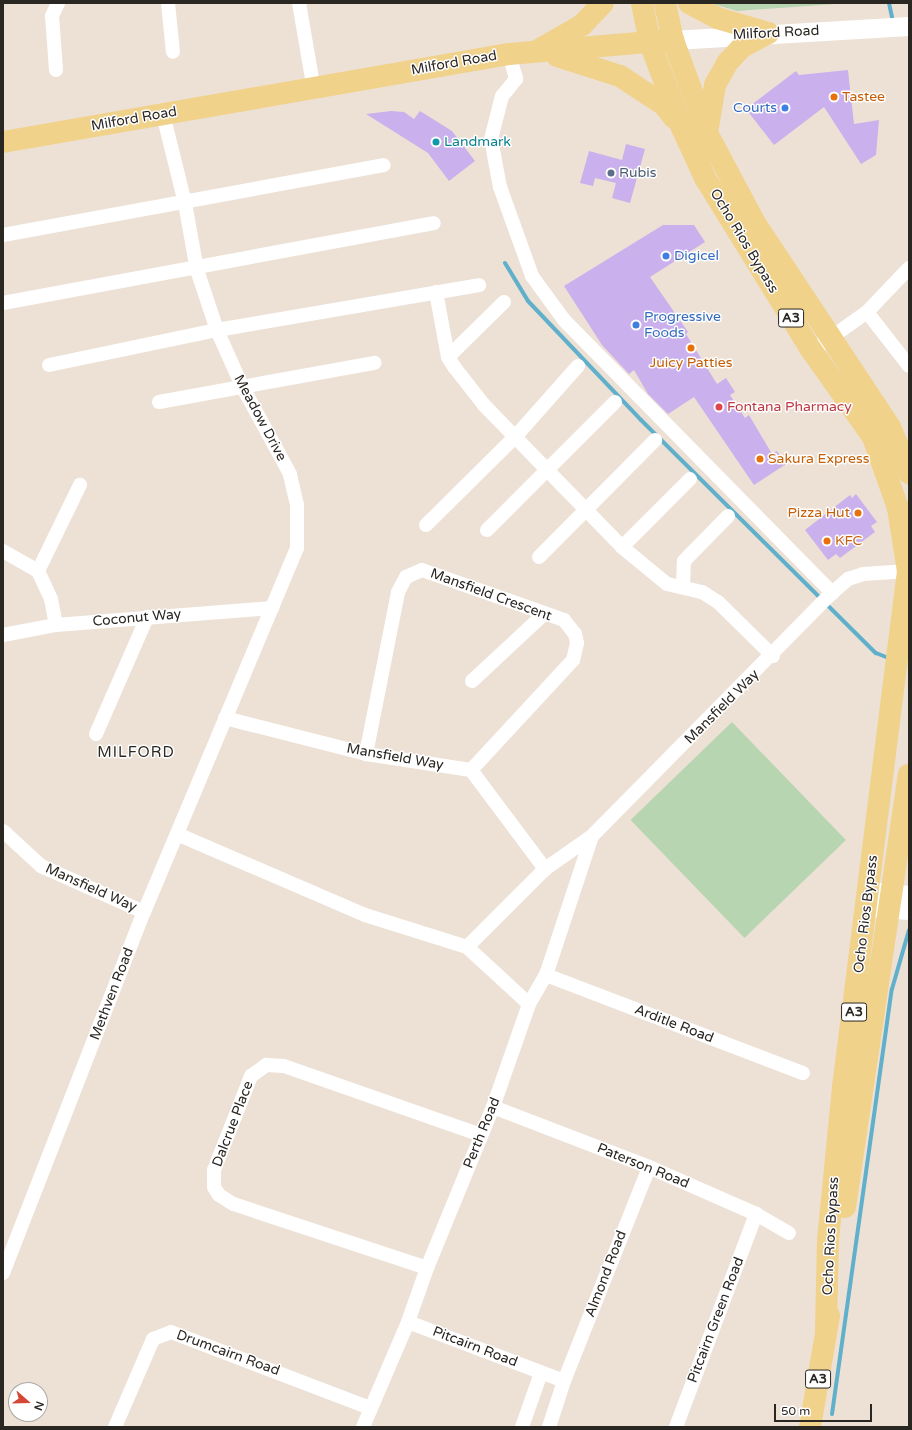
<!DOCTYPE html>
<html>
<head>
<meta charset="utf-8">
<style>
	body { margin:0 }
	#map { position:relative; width:912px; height:1430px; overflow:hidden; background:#ede1d6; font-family:"Varela Round",sans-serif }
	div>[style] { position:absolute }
	.green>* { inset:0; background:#b7d5b0; transform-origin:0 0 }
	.stream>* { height:4px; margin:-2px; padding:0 2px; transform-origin:2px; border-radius:2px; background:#60b0cb }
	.building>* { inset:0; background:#cab0ec }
	.street>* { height:14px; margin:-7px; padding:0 7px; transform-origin:7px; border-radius:7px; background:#fff }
	.secondary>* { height:19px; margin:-9.5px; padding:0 9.5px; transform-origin:9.5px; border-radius:9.5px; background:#fff }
	.primary>* { height:22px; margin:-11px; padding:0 11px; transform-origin:11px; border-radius:11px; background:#f0d28b }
	.dots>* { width:11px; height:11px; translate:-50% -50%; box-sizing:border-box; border:2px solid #fff; border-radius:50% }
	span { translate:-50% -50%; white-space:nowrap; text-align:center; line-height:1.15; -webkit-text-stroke:3px #fff; paint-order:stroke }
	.shield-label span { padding:1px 3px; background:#fff; border:1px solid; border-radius:3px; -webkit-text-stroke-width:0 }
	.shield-label { font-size:13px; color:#2a2622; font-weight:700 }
	.street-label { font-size:14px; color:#2a2622 }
	.food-label { font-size:14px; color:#c56008 }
	.left { translate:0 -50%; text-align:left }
	.right { translate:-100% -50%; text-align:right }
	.shop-label { font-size:14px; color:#366cbe }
	.culture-label { font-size:14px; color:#0d838f }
	.service-label { font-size:14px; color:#4e5e75 }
	.health-label { font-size:14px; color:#be3a42 }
	.neighbourhood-label { font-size:15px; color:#2a2622; letter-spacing:1px }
	.frame { position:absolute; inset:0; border:4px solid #2a2622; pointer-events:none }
	.north { position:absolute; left:8px; top:1382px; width:40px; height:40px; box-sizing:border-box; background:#fff; border:1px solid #aaa8a7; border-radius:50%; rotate:110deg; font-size:11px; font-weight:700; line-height:16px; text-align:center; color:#2a2622 }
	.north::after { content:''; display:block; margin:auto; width:14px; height:18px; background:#d44736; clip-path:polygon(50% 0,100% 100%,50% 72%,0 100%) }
	.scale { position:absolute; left:774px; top:1404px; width:98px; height:18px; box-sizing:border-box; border:2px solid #2a2622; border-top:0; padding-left:5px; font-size:12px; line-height:14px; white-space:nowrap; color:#2a2622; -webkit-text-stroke:3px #fff; paint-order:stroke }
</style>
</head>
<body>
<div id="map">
	<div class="green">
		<i style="clip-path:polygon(710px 3px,849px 3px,737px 11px)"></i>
		<i style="left:732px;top:722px;width:164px;height:141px;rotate:46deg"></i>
	</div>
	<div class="stream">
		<i style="left:889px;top:3px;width:19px;rotate:78deg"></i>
		<i style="left:505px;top:263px;width:44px;rotate:58.8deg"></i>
		<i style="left:528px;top:301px;width:164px;rotate:46.5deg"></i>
		<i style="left:641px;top:420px;width:331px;rotate:44.8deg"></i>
		<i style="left:876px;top:653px;width:16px;rotate:22deg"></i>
		<i style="left:832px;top:1414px;width:429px;rotate:-82deg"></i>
		<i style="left:892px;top:989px;width:61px;rotate:-73.9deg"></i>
	</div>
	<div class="building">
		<i style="clip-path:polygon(848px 70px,854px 124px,879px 120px,876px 155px,861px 164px,824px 107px,774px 145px,746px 109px,796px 71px,799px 75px)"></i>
		<i style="clip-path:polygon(391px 111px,404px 112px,414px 119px,420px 111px,452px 131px,475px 161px,449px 181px,428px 153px,366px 114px)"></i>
		<i style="clip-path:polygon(626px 144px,645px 149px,630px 203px,612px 198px,616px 183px,595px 178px,593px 186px,580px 183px,589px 151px,622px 160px)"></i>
		<i style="clip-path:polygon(663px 225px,694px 225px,705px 242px,650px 277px,688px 332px,686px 334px,717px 384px,726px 378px,735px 392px,730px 395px,745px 418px,749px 415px,772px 454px,777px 451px,786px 464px,754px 485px,694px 397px,668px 414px,648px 394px,634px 370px,629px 374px,602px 345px,564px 286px)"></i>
		<i style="clip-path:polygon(856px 494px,877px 522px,871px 526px,875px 532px,840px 558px,836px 554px,828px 560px,805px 530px,850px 495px,852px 498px)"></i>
	</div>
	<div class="street">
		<i style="left:168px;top:3px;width:49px;rotate:84.2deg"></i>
		<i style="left:299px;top:3px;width:88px;rotate:80.2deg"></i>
		<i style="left:509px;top:54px;width:26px;rotate:74deg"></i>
		<i style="left:516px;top:79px;width:22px;rotate:129deg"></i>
		<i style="left:502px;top:96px;width:44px;rotate:104.3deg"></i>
		<i style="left:491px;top:139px;width:49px;rotate:79.4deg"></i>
		<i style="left:500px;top:187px;width:95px;rotate:70.2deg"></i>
		<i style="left:532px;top:276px;width:54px;rotate:54deg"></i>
		<i style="left:564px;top:320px;width:383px;rotate:45.5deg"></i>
		<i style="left:56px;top:70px;width:54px;rotate:-94.2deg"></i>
		<i style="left:52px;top:16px;width:14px;rotate:-65deg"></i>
		<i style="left:3px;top:235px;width:387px;rotate:-10.4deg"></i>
		<i style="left:436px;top:292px;width:66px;rotate:79.5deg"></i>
		<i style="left:504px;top:302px;width:78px;rotate:135.5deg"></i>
		<i style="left:448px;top:357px;width:13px;rotate:58deg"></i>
		<i style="left:455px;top:368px;width:47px;rotate:51.9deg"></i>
		<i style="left:484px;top:405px;width:198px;rotate:45.8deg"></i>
		<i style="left:622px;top:547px;width:58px;rotate:39.4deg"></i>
		<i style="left:667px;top:584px;width:36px;rotate:13deg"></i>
		<i style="left:702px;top:592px;width:19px;rotate:32deg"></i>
		<i style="left:718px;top:602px;width:77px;rotate:44.5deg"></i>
		<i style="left:3px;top:303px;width:438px;rotate:-10.5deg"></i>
		<i style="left:867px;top:312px;width:68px;rotate:52.1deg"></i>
		<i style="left:812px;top:351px;width:67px;rotate:-35.3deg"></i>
		<i style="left:867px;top:312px;width:61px;rotate:-46.3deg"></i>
		<i style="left:49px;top:365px;width:172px;rotate:-11.8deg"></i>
		<i style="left:217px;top:330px;width:266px;rotate:-9.7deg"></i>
		<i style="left:159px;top:402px;width:219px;rotate:-10.3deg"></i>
		<i style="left:426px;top:525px;width:125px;rotate:-44.7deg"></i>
		<i style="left:515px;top:437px;width:95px;rotate:-48.4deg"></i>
		<i style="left:487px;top:530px;width:181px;rotate:-45deg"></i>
		<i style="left:622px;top:547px;width:96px;rotate:-45deg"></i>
		<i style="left:3px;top:551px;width:40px;rotate:29.7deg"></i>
		<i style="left:38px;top:571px;width:31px;rotate:65deg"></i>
		<i style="left:51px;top:599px;width:26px;rotate:79deg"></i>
		<i style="left:539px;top:557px;width:165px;rotate:-45.2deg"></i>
		<i style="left:38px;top:571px;width:96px;rotate:-64deg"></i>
		<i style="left:683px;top:587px;width:26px;rotate:-88deg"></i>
		<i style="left:684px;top:561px;width:63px;rotate:-45.6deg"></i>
		<i style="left:3px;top:635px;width:54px;rotate:-10.7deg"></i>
		<i style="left:56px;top:625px;width:217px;rotate:-4.5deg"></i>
		<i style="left:472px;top:681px;width:97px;rotate:-42.9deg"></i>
		<i style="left:225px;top:718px;width:146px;rotate:14.3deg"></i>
		<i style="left:366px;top:754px;width:106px;rotate:8.7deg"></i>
		<i style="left:471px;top:770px;width:124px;rotate:53.2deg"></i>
		<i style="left:96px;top:734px;width:128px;rotate:-66.4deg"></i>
		<i style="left:366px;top:754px;width:165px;rotate:-78.8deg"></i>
		<i style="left:398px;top:592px;width:17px;rotate:-62deg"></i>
		<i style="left:406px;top:577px;width:17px;rotate:-24deg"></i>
		<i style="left:422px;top:570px;width:151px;rotate:19.4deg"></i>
		<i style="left:564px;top:620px;width:18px;rotate:52deg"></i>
		<i style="left:575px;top:634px;width:9px;rotate:77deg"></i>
		<i style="left:577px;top:643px;width:17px;rotate:103deg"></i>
		<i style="left:573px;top:660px;width:150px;rotate:132.8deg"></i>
		<i style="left:3px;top:831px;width:52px;rotate:42.6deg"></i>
		<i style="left:41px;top:866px;width:113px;rotate:24.1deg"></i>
		<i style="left:177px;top:834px;width:205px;rotate:23.3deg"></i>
		<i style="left:365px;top:915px;width:107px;rotate:17.4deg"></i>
		<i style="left:467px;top:947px;width:84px;rotate:42.6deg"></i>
		<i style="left:467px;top:947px;width:110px;rotate:-45deg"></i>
		<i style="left:545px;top:869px;width:57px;rotate:-35.1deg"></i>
		<i style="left:592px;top:836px;width:342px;rotate:-45.4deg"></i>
		<i style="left:832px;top:593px;width:21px;rotate:-41deg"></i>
		<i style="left:848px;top:579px;width:16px;rotate:-18deg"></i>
		<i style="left:863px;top:574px;width:45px;rotate:-3.8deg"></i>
		<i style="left:546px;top:975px;width:275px;rotate:20.9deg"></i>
		<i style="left:493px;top:1107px;width:167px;rotate:21deg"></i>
		<i style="left:649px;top:1167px;width:117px;rotate:23.7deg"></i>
		<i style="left:756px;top:1214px;width:38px;rotate:30deg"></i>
		<i style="left:427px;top:1268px;width:204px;rotate:-161.7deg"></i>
		<i style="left:233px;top:1204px;width:17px;rotate:-147deg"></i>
		<i style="left:219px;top:1195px;width:9px;rotate:-122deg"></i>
		<i style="left:214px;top:1187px;width:17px;rotate:-90deg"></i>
		<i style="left:214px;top:1170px;width:101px;rotate:-68.5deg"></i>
		<i style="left:251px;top:1076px;width:19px;rotate:-36deg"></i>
		<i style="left:266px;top:1065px;width:18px;rotate:3deg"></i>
		<i style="left:284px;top:1066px;width:209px;rotate:19.3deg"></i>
		<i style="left:3px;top:1273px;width:388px;rotate:-68.7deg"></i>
		<i style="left:144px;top:912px;width:395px;rotate:-67.2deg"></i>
		<i style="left:297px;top:548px;width:43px;rotate:-90deg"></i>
		<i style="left:297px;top:505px;width:32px;rotate:-103deg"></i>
		<i style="left:290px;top:474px;width:100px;rotate:-118.6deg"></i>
		<i style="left:242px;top:386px;width:61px;rotate:-114.1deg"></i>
		<i style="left:217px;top:330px;width:63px;rotate:-108.4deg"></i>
		<i style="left:197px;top:270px;width:68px;rotate:-100.2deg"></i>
		<i style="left:185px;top:203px;width:92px;rotate:-103.9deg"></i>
		<i style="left:408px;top:1322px;width:167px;rotate:20.7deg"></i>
		<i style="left:564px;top:1381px;width:230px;rotate:-68.3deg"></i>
		<i style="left:115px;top:1427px;width:96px;rotate:-66.6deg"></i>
		<i style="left:153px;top:1339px;width:19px;rotate:-21deg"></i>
		<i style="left:171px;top:1332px;width:213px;rotate:20.9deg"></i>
		<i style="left:363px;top:1427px;width:114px;rotate:-66.8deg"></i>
		<i style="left:408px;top:1322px;width:57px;rotate:-70.6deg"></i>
		<i style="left:427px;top:1268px;width:174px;rotate:-67.7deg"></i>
		<i style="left:493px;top:1107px;width:109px;rotate:-70.7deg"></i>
		<i style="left:529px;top:1004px;width:34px;rotate:-60deg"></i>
		<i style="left:546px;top:975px;width:146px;rotate:-71.7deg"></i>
		<i style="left:522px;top:1427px;width:57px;rotate:-70.6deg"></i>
		<i style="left:549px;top:1427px;width:48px;rotate:-71.9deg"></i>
		<i style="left:676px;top:1427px;width:228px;rotate:-69.4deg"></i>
	</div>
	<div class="secondary">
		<i style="left:673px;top:40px;width:236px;rotate:-3.4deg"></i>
		<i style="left:869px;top:891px;width:40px;rotate:5.7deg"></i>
		<i style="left:868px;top:907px;width:41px;rotate:4.2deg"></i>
	</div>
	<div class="primary">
		<i style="left:642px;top:3px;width:41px;rotate:78.7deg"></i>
		<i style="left:650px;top:43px;width:91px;rotate:69.4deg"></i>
		<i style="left:682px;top:128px;width:55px;rotate:65.3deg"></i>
		<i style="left:705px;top:178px;width:203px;rotate:58.3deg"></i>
		<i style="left:812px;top:351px;width:105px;rotate:54.7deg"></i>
		<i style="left:873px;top:437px;width:75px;rotate:70.6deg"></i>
		<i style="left:898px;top:508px;width:64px;rotate:81deg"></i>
		<i style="left:908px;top:571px;width:520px;rotate:97.18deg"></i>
		<i style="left:843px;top:1087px;width:154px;rotate:95.6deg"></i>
		<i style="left:828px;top:1240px;width:91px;rotate:91.3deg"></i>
		<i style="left:665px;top:3px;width:38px;rotate:78deg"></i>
		<i style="left:673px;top:40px;width:99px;rotate:69.9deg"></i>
		<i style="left:707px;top:133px;width:102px;rotate:61.9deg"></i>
		<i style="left:755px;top:223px;width:245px;rotate:56.5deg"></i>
		<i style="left:890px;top:427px;width:50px;rotate:67.6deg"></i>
		<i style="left:689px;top:3px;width:32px;rotate:28deg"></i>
		<i style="left:717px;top:18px;width:53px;rotate:16.4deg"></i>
		<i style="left:540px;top:49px;width:48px;rotate:-29.7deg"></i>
		<i style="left:582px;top:25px;width:30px;rotate:-46deg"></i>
		<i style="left:557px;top:56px;width:66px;rotate:17.6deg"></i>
		<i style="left:620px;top:76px;width:53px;rotate:33.4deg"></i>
		<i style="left:664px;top:105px;width:16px;rotate:52deg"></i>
		<i style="left:707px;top:133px;width:49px;rotate:-80.5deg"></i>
		<i style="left:715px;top:85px;width:26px;rotate:-61deg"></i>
		<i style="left:728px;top:62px;width:21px;rotate:-47deg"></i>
		<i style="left:742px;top:47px;width:30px;rotate:-28deg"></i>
		<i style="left:3px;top:142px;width:514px;rotate:-9.87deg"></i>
		<i style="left:509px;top:54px;width:165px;rotate:-4.9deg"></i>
		<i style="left:845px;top:1207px;width:437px;rotate:-81.6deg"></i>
		<i style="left:810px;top:1427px;width:113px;rotate:-80.3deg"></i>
	</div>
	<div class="dots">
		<i style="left:834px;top:97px;background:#e8710a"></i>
		<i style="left:785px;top:108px;background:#3f7fe0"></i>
		<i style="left:436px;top:142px;background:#0f9aa8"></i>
		<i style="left:611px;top:173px;background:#5c6f8a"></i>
		<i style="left:666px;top:256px;background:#3f7fe0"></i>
		<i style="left:636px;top:325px;background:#3f7fe0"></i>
		<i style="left:691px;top:348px;background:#e8710a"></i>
		<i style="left:719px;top:407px;background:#e0444e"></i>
		<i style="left:760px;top:459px;background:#e8710a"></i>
		<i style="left:858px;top:513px;background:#e8710a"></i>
		<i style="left:827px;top:541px;background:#e8710a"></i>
	</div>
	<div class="shield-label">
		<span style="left:791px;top:318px">A3</span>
		<span style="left:854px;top:1012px">A3</span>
		<span style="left:818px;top:1379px">A3</span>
	</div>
	<div class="street-label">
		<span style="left:776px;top:33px;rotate:-3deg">Milford Road</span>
		<span style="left:454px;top:63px;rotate:-10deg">Milford Road</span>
		<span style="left:134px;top:119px;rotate:-10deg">Milford Road</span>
		<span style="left:744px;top:241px;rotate:59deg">Ocho Rios Bypass</span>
		<span style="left:260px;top:418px;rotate:62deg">Meadow Drive</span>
		<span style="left:491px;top:595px;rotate:20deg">Mansfield Crescent</span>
		<span style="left:137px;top:618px;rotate:-5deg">Coconut Way</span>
		<span style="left:722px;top:707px;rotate:-45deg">Mansfield Way</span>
		<span style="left:395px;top:757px;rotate:10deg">Mansfield Way</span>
		<span style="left:91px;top:888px;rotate:24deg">Mansfield Way</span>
		<span style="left:866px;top:914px;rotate:-83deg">Ocho Rios Bypass</span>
		<span style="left:112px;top:994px;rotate:-69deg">Methven Road</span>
		<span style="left:674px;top:1024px;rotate:21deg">Arditle Road</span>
		<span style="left:233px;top:1124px;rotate:-69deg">Dalcrue Place</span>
		<span style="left:482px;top:1133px;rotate:-68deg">Perth Road</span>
		<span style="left:643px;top:1166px;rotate:22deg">Paterson Road</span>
		<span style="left:831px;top:1236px;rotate:-87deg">Ocho Rios Bypass</span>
		<span style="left:606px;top:1274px;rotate:-69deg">Almond Road</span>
		<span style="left:716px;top:1320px;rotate:-69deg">Pitcairn Green Road</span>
		<span style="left:475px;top:1347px;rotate:21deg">Pitcairn Road</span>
		<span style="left:228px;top:1353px;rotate:20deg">Drumcairn Road</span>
	</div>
	<div class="food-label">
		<span class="left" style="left:842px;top:97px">Tastee</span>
		<span style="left:691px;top:363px">Juicy Patties</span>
		<span class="left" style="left:768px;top:459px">Sakura Express</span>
		<span class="right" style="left:850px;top:513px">Pizza Hut</span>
		<span class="left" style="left:835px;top:541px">KFC</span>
	</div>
	<div class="shop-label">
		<span class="right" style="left:777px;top:108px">Courts</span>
		<span class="left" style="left:674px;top:256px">Digicel</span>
		<span class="left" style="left:644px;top:325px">Progressive<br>Foods</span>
	</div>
	<div class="culture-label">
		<span class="left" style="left:444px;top:142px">Landmark</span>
	</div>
	<div class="service-label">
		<span class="left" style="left:619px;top:173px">Rubis</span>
	</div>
	<div class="health-label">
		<span class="left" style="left:727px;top:407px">Fontana Pharmacy</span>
	</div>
	<div class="neighbourhood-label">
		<span style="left:136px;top:753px">MILFORD</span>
	</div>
	<div class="frame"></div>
	<div class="north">N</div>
	<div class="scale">50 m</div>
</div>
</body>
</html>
